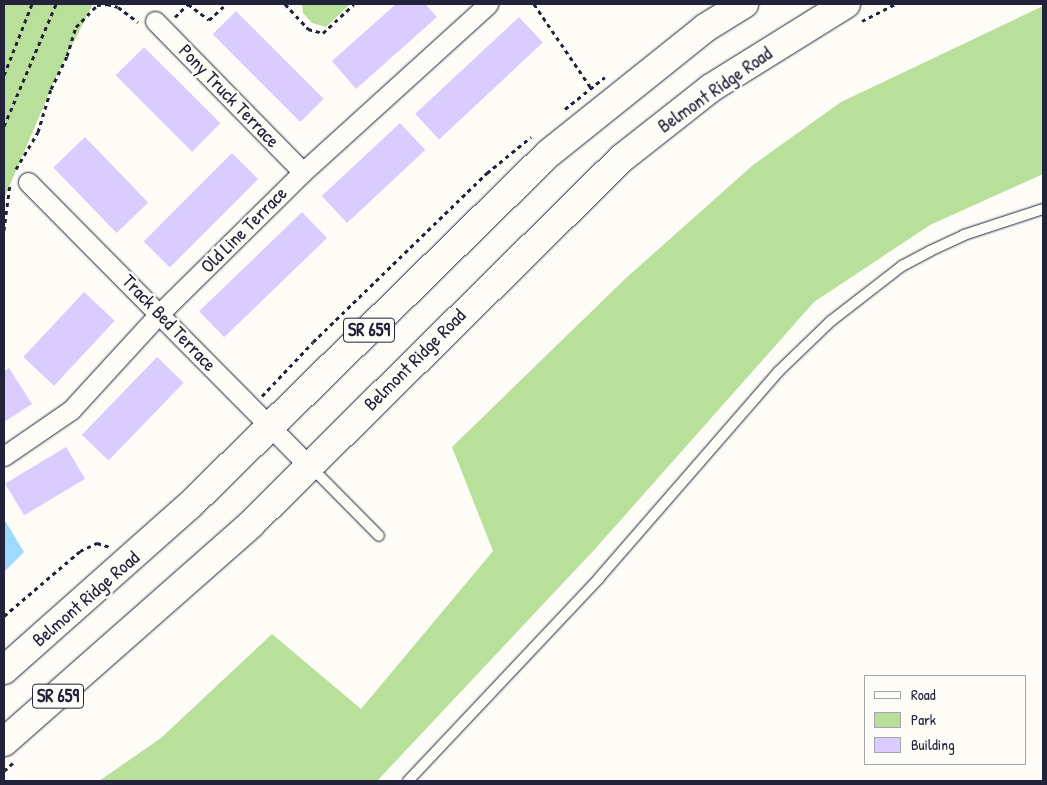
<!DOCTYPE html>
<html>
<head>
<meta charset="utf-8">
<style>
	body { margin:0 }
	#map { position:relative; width:1047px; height:785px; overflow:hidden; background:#fdfcf7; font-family:"Patrick Hand",sans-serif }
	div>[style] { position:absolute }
	.green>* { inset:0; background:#b8e09b }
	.water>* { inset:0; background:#9ddafe }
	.building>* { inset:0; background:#daccfe; transform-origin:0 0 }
	.path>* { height:3px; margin-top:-1.5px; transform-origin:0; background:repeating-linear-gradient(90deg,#22223b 0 4px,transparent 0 8px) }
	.roads { filter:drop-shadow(0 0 1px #22223b) drop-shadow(0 0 1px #22223b) }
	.lane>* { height:10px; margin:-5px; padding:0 5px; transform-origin:5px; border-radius:5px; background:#fdfcf7 }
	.street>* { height:19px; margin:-9.5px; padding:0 9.5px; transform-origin:9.5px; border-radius:9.5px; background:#fdfcf7 }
	.primary>* { height:28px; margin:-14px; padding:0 14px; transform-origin:14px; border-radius:14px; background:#fdfcf7 }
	span { translate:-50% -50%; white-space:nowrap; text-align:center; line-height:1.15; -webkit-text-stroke:5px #fdfcf7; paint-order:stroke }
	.shield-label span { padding:1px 4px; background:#fdfcf7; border:1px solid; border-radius:4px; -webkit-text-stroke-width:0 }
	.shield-label { font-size:18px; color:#22223b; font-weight:700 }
	.street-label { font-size:19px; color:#22223b }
	.frame { position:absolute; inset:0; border:5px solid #22223b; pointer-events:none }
	.legend { position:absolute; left:864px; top:675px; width:162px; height:90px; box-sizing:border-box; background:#fdfcf7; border:1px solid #a5a5ac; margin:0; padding:6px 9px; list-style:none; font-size:15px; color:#22223b }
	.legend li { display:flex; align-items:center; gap:10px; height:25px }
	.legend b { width:25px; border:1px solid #a5a5ac }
</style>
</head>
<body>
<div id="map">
	<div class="green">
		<i style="clip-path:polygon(4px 4px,93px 4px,56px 77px,4px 199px)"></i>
		<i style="clip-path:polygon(302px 4px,350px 4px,326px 27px,312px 23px,303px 13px)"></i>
		<i style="clip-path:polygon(1043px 6px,1043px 174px,930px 225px,814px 302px,595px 549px,377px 781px,99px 781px,161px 738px,272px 634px,361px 709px,493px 551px,452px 447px,625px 279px,753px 165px,841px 102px)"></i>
	</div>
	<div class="water">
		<i style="clip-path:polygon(4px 519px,24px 552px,4px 572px)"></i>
	</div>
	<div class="building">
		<i style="clip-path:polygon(396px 4px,425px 4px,437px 17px,356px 89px,332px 61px)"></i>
		<i style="left:236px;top:11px;width:124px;height:33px;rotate:45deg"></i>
		<i style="left:519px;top:17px;width:35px;height:142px;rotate:47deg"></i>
		<i style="left:144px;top:47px;width:108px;height:40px;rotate:45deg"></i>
		<i style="left:400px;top:123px;width:37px;height:107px;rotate:47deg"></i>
		<i style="left:85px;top:137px;width:91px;height:44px;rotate:46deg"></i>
		<i style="left:232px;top:153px;width:37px;height:125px;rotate:45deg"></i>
		<i style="left:302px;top:212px;width:36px;height:143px;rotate:46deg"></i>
		<i style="left:84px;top:292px;width:42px;height:89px;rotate:43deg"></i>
		<i style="left:157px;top:357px;width:37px;height:108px;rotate:44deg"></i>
		<i style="clip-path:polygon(9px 368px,32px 404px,4px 422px,4px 371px)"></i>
		<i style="left:66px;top:447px;width:37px;height:71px;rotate:59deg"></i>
	</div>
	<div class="path">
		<i style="left:107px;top:4px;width:11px;rotate:15deg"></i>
		<i style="left:118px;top:7px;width:25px;rotate:37deg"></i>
		<i style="left:188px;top:4px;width:26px;rotate:37deg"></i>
		<i style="left:209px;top:20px;width:23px;rotate:-43deg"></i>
		<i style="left:285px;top:4px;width:34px;rotate:47deg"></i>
		<i style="left:308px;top:29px;width:16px;rotate:15deg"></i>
		<i style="left:323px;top:33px;width:42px;rotate:-43.1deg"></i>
		<i style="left:534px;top:4px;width:102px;rotate:55.8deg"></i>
		<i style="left:175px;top:17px;width:18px;rotate:-45deg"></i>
		<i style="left:862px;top:21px;width:37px;rotate:-27deg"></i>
		<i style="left:4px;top:75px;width:76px;rotate:-68.5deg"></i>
		<i style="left:565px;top:109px;width:51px;rotate:-38.7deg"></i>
		<i style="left:4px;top:126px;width:133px;rotate:-66.9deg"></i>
		<i style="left:16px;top:169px;width:43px;rotate:-59.3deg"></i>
		<i style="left:38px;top:132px;width:45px;rotate:-73.2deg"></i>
		<i style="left:51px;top:89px;width:37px;rotate:-64deg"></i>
		<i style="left:67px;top:56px;width:30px;rotate:-73deg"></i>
		<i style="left:76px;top:27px;width:30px;rotate:-46deg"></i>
		<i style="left:97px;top:5px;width:10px;rotate:-6deg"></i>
		<i style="left:4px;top:230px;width:46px;rotate:-82.6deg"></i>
		<i style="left:262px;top:396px;width:74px;rotate:-46.6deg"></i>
		<i style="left:313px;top:342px;width:243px;rotate:-44.2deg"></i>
		<i style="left:487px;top:173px;width:57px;rotate:-39.3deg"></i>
		<i style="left:4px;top:616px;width:100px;rotate:-40.5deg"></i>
		<i style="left:80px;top:551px;width:19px;rotate:-25deg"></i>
		<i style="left:97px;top:543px;width:14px;rotate:17deg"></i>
		<i style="left:4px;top:771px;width:12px;rotate:-42deg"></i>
	</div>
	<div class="roads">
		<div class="lane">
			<i style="left:310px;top:466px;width:98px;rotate:45.4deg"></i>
			<i style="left:408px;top:781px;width:279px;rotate:-46.7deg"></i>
			<i style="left:599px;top:578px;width:273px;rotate:-49deg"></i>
			<i style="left:778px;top:372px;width:74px;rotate:-43.9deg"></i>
			<i style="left:831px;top:321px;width:90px;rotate:-37.8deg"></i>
			<i style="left:902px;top:266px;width:32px;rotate:-28deg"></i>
			<i style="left:930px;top:251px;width:38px;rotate:-25deg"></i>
			<i style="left:964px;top:235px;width:83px;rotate:-18.2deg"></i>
		</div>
		<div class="street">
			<i style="left:155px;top:21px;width:211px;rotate:45.6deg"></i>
			<i style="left:28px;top:182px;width:400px;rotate:45.3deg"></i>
			<i style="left:4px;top:456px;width:81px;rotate:-34.5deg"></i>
			<i style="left:71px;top:410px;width:132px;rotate:-47.5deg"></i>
			<i style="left:160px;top:313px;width:201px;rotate:-44.6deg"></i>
			<i style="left:303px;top:172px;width:250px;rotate:-42.2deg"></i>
		</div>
		<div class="primary">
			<i style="left:4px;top:670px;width:249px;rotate:-41.6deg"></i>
			<i style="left:190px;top:505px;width:501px;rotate:-44.43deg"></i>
			<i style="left:548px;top:154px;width:201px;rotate:-38.7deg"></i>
			<i style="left:705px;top:28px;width:46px;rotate:-31.6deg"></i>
			<i style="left:4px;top:742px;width:329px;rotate:-41.4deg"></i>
			<i style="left:251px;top:524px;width:521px;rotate:-44.61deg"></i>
			<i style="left:622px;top:158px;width:113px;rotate:-38.2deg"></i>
			<i style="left:711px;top:88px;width:159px;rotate:-31.9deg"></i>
		</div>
	</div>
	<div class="shield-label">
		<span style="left:369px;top:330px">SR 659</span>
		<span style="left:58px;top:696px">SR 659</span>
	</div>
	<div class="street-label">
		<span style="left:715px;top:90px;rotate:-35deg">Belmont Ridge Road</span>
		<span style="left:229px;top:96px;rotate:46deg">Pony Truck Terrace</span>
		<span style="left:244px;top:230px;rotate:-45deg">Old Line Terrace</span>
		<span style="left:169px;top:323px;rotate:46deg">Track Bed Terrace</span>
		<span style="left:415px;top:360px;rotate:-45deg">Belmont Ridge Road</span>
		<span style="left:86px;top:599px;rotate:-41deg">Belmont Ridge Road</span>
	</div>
	<div class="frame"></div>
	<ul class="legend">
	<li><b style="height:6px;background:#fdfcf7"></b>Road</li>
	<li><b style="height:14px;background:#b8e09b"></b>Park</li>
	<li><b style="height:14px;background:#daccfe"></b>Building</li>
	</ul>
</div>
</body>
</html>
